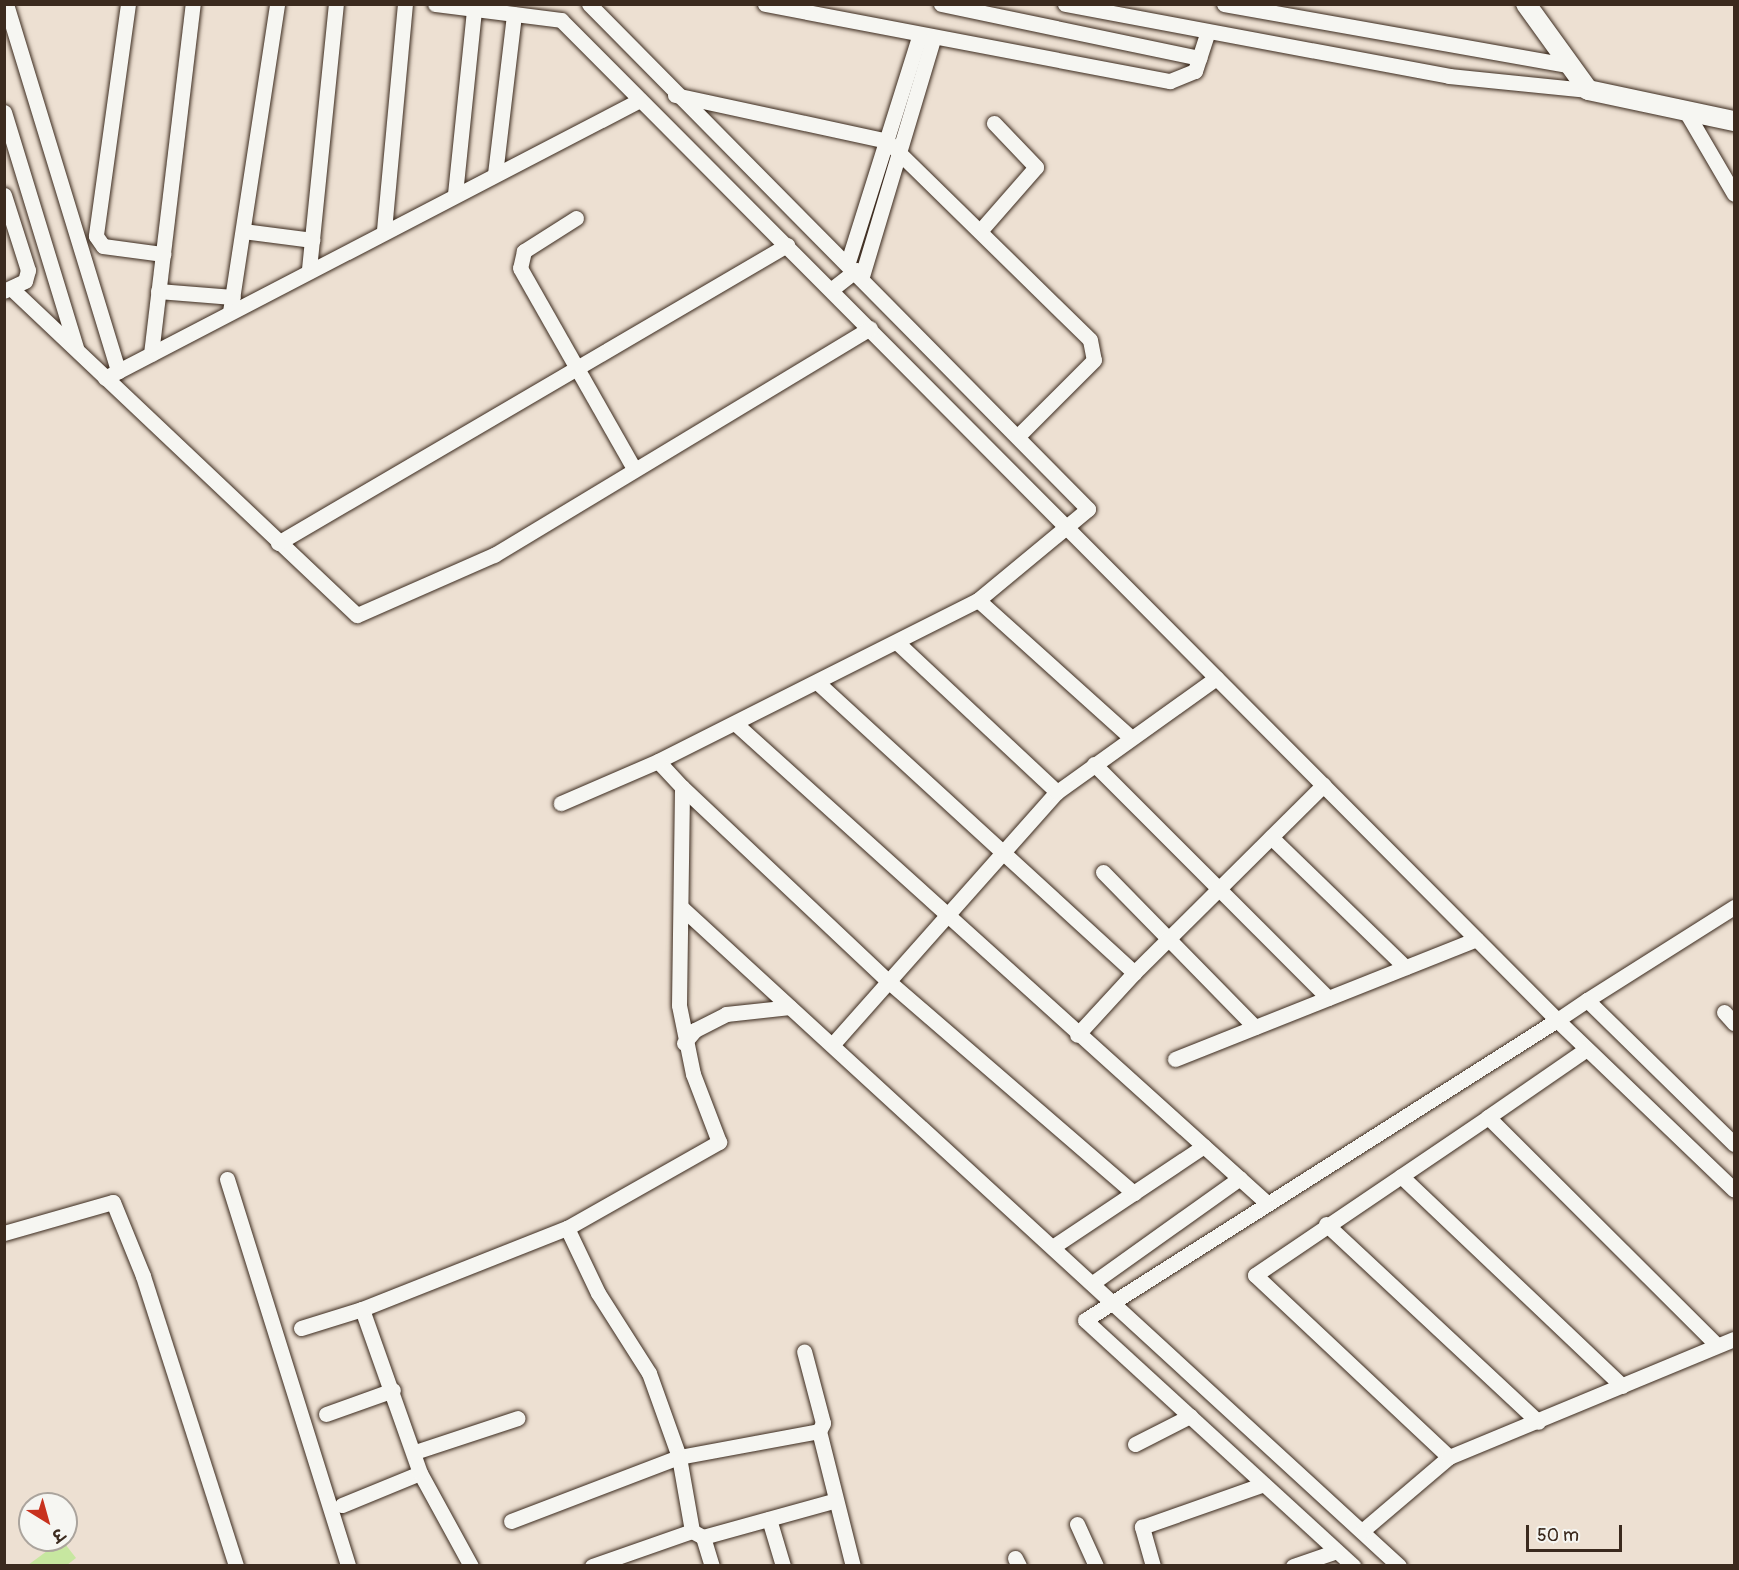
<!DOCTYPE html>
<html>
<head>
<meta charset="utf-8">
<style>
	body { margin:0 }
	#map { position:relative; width:1739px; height:1570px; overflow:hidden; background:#ede0d2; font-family:Pangolin,"Playpen Sans Deva",sans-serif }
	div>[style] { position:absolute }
	.green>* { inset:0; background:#c7e7a0 }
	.roads { filter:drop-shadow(0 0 2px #3b2a1e) drop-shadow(0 0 2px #3b2a1e) }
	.minor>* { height:15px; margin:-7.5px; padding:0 7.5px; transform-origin:7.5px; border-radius:7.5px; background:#f6f6f2 }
	.tertiary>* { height:20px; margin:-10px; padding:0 10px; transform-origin:10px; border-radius:10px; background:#f6f6f2 }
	span { translate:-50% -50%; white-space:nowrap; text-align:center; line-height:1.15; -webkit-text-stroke:5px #f6f6f2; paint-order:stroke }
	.frame { position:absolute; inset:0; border:6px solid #3b2a1e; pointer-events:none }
	.north { position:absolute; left:18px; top:1492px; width:60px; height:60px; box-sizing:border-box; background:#f6f6f2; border:2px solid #aba49d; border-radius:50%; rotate:143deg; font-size:16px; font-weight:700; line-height:24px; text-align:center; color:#3b2a1e }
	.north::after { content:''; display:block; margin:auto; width:21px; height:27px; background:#c8321e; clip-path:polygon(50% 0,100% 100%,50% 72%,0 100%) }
	.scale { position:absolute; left:1526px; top:1525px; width:96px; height:27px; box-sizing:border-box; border:3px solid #3b2a1e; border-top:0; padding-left:8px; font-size:18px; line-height:21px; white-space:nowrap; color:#3b2a1e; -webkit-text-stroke:4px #f6f6f2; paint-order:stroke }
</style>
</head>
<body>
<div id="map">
	<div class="green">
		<i style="clip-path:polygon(62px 1540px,76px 1558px,67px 1565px,28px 1565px)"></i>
	</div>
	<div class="roads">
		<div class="minor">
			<i style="left:6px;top:4px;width:384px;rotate:73deg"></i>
			<i style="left:128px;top:4px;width:234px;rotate:97.9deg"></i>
			<i style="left:96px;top:236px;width:12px;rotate:55deg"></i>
			<i style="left:103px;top:246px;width:61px;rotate:7.6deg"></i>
			<i style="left:435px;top:4px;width:127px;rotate:7.2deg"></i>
			<i style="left:561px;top:20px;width:1411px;rotate:45.11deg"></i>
			<i style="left:1557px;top:1020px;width:559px;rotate:147.56deg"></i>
			<i style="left:1085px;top:1320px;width:364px;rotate:42.5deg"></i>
			<i style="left:589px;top:4px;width:710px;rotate:45.34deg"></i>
			<i style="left:1088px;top:509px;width:143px;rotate:140.4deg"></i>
			<i style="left:978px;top:600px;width:358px;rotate:153.3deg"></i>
			<i style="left:765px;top:4px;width:412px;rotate:10.8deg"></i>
			<i style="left:1170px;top:81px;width:27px;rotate:-22deg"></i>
			<i style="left:1195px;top:71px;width:39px;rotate:-72deg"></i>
			<i style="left:941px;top:4px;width:264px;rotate:11.8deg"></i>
			<i style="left:1065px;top:4px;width:391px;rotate:10.6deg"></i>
			<i style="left:1449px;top:76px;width:140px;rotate:5.8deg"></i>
			<i style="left:1224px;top:4px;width:352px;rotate:10.1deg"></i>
			<i style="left:675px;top:95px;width:217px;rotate:12.2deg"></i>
			<i style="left:887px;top:141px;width:284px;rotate:44.4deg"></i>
			<i style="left:1090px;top:340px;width:20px;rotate:79deg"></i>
			<i style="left:1094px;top:360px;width:107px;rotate:135deg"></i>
			<i style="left:1685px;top:110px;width:97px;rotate:59.7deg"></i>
			<i style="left:4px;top:112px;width:247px;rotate:73deg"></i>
			<i style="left:495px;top:174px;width:161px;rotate:-83.2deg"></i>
			<i style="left:455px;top:194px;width:186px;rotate:-84.1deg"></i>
			<i style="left:4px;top:195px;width:79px;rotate:72.3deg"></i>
			<i style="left:28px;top:270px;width:11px;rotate:105deg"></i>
			<i style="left:25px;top:281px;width:23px;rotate:155deg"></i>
			<i style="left:576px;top:218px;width:62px;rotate:147.6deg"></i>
			<i style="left:524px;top:251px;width:17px;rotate:103deg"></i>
			<i style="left:520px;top:268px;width:231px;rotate:60.4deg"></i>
			<i style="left:384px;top:230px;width:227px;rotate:-84.7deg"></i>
			<i style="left:243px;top:231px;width:70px;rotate:7.4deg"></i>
			<i style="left:980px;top:231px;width:85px;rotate:-48.8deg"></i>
			<i style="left:1036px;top:167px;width:61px;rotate:-133.7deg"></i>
			<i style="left:848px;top:262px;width:236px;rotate:-72.5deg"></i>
			<i style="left:309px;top:269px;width:266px;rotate:-84.2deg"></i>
			<i style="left:862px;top:276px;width:247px;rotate:-73.3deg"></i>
			<i style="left:832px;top:289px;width:31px;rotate:-38deg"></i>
			<i style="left:13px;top:290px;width:473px;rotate:43.4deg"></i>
			<i style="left:357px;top:615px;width:150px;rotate:-23.7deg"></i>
			<i style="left:494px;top:555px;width:439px;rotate:-31.1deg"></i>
			<i style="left:158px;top:291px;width:75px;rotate:4.6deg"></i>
			<i style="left:230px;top:312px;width:312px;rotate:-81.3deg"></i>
			<i style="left:151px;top:354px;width:353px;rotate:-83.2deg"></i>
			<i style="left:105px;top:378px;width:603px;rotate:-27.46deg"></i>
			<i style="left:278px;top:543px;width:590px;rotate:-30.35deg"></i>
			<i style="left:978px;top:600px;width:205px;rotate:42deg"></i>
			<i style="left:818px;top:683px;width:429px;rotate:42.5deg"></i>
			<i style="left:1134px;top:973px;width:84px;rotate:132.6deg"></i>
			<i style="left:737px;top:725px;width:714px;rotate:42.05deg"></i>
			<i style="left:1094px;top:764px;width:331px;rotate:45deg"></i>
			<i style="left:682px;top:787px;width:283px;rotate:43.3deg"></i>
			<i style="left:888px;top:981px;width:325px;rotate:40.8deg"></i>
			<i style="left:1057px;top:792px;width:196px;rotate:-35.6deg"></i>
			<i style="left:1271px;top:837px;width:187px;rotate:44.1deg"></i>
			<i style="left:1103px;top:872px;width:217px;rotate:45.6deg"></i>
			<i style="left:1734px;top:907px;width:174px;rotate:147.7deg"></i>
			<i style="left:1587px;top:1000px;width:206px;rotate:44.4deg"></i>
			<i style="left:682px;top:908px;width:973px;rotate:42.54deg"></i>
			<i style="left:1134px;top:973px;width:267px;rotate:-44.8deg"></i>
			<i style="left:1587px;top:1000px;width:36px;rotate:146deg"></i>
			<i style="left:1557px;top:1020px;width:245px;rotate:43.8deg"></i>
			<i style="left:1724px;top:1012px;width:15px;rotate:48deg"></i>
			<i style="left:684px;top:1043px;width:17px;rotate:-50deg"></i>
			<i style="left:695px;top:1030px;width:35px;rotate:-27deg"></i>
			<i style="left:726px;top:1014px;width:64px;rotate:-6.2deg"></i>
			<i style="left:832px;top:1045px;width:339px;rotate:-48.4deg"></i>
			<i style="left:1057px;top:792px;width:218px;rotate:-136.9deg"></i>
			<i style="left:1175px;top:1059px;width:324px;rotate:-21.7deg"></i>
			<i style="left:1488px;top:1117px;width:118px;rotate:-34.6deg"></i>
			<i style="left:1401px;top:1176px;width:305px;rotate:43.5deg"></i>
			<i style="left:227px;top:1179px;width:405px;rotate:72.6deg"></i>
			<i style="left:1326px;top:1224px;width:290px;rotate:43deg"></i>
			<i style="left:567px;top:1228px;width:72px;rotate:64.5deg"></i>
			<i style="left:598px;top:1293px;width:95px;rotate:57.5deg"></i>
			<i style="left:649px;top:1373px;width:89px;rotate:70.3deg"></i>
			<i style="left:679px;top:1457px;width:142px;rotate:-10.5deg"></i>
			<i style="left:819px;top:1431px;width:9px;rotate:-63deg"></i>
			<i style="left:823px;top:1423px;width:74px;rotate:-104.8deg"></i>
			<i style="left:4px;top:1233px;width:113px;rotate:-15.9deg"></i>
			<i style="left:113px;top:1202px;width:80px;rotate:67.9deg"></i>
			<i style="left:143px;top:1276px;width:305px;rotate:72.2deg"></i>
			<i style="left:1054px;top:1246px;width:180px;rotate:-33.7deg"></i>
			<i style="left:1094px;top:1282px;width:179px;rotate:-35.5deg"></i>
			<i style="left:301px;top:1328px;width:64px;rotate:-17.3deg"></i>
			<i style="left:326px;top:1414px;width:71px;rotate:-19.7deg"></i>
			<i style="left:819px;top:1431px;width:139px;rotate:75.9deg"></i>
			<i style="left:1135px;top:1444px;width:62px;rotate:-27deg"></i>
			<i style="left:415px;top:1452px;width:108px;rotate:-18.3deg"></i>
			<i style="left:1449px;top:1457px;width:266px;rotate:-136.8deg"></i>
			<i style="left:1255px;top:1275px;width:282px;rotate:-34.1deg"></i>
			<i style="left:1488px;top:1117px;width:323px;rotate:44.9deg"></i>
			<i style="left:342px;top:1505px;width:84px;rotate:-22.3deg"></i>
			<i style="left:769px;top:1519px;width:49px;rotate:73.4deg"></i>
			<i style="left:511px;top:1521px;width:180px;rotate:-20.9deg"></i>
			<i style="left:679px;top:1457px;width:75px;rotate:80deg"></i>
			<i style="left:1077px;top:1524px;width:46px;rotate:65.7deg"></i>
			<i style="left:1362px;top:1531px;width:114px;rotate:-40.4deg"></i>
			<i style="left:1449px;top:1457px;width:308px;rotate:-22.5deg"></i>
			<i style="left:703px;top:1537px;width:135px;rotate:-15.5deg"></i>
			<i style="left:1015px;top:1558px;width:9px;rotate:63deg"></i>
			<i style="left:471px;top:1566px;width:106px;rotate:-118.7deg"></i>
			<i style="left:420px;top:1473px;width:174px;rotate:-109.5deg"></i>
			<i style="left:362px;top:1309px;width:220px;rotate:-21.6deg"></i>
			<i style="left:567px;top:1228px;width:175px;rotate:-29.5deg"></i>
			<i style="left:719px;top:1142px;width:73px;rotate:-110.9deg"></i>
			<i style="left:693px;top:1074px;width:70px;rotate:-101.5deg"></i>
			<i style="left:679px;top:1005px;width:218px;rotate:-89.2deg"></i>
			<i style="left:682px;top:787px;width:35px;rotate:-133deg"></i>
			<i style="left:658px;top:761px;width:106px;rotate:156.6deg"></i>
			<i style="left:592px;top:1566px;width:106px;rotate:-19.3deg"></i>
			<i style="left:692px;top:1531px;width:13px;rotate:29deg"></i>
			<i style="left:703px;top:1537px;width:30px;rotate:73deg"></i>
			<i style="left:1153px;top:1566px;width:41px;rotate:-105.8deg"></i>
			<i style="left:1142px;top:1527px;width:129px;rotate:-19.4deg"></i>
			<i style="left:1293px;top:1566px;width:46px;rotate:-18.8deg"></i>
		</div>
		<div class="tertiary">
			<i style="left:1526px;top:4px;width:106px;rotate:54.2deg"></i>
			<i style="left:1588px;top:90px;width:149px;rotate:12deg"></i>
		</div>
	</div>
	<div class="frame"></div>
	<div class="north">उ</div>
	<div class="scale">50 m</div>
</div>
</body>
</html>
